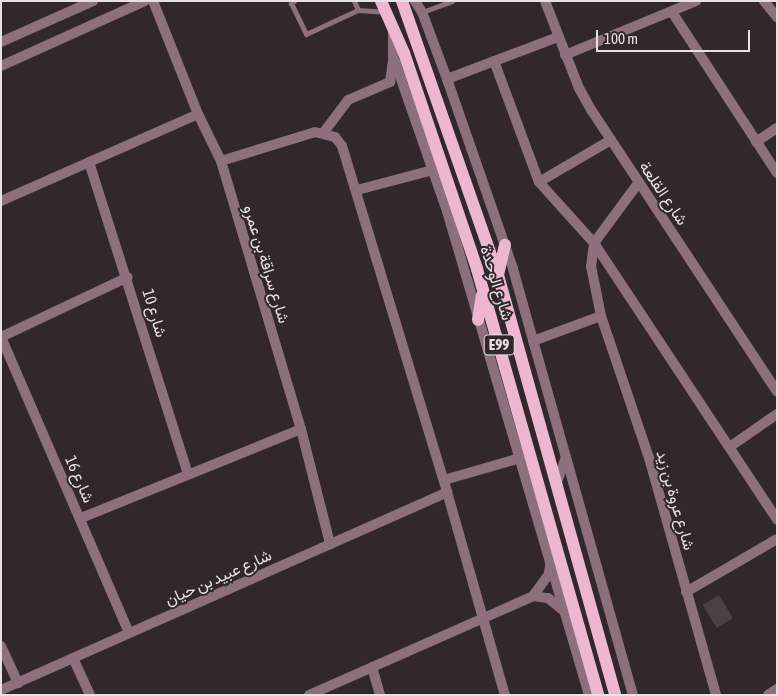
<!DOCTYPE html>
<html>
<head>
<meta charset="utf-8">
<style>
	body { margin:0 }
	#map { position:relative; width:778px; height:696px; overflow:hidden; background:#32282c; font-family:"Asap Condensed",Vazirmatn,sans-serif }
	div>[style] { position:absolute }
	.building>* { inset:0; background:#4b4045; transform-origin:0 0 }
	.service>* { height:5px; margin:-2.5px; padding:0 2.5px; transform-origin:2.5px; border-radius:2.5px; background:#8c717d }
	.minor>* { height:10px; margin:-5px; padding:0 5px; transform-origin:5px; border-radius:5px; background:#8c717d }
	.tertiary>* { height:10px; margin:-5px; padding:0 5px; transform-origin:5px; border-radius:5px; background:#8c717d }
	.primary>* { height:12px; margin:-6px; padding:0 6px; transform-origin:6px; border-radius:6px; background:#edb7cf }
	span { translate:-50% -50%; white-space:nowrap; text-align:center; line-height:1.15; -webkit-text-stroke:4px #32282c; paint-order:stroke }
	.shield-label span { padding:1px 4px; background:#32282c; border:1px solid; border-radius:4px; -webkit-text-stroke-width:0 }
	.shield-label { font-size:15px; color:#e7e1e3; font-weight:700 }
	.street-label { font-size:16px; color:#e7e1e3 }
	.frame { position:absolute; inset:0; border:2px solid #e7e1e3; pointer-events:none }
	.scale { position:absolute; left:596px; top:30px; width:154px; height:22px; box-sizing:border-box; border:2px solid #e7e1e3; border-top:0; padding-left:6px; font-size:15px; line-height:18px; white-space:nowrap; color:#e7e1e3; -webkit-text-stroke:4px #32282c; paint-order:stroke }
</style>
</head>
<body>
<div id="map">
	<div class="building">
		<i style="left:719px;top:595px;width:27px;height:19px;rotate:59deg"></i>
	</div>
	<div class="service">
		<i style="left:294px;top:1px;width:4px;rotate:146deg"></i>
		<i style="left:291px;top:3px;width:34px;rotate:64deg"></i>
		<i style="left:306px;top:34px;width:57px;rotate:-24.8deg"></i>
		<i style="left:358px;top:10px;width:26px;rotate:4deg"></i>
		<i style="left:354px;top:1px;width:10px;rotate:66deg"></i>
		<i style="left:422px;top:12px;width:32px;rotate:-20deg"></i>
	</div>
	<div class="minor">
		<i style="left:153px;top:1px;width:122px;rotate:68.3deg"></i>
		<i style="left:198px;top:114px;width:52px;rotate:63.9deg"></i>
		<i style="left:221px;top:161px;width:280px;rotate:73.4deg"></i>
		<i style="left:301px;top:429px;width:119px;rotate:75.8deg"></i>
		<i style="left:415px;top:1px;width:13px;rotate:58deg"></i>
		<i style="left:422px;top:12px;width:72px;rotate:69.5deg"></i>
		<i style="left:447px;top:79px;width:201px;rotate:70.8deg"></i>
		<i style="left:513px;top:269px;width:195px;rotate:74.3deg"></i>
		<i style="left:566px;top:457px;width:29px;rotate:110deg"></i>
		<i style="left:764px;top:1px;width:21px;rotate:51deg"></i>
		<i style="left:672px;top:12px;width:192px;rotate:56.9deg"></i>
		<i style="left:393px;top:32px;width:24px;rotate:90deg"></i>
		<i style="left:393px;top:56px;width:164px;rotate:70.8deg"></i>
		<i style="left:447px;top:211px;width:504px;rotate:73.65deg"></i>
		<i style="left:565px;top:55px;width:142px;rotate:-22.4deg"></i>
		<i style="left:494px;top:61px;width:129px;rotate:69.6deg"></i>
		<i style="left:539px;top:182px;width:83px;rotate:-30.3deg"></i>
		<i style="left:447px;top:79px;width:119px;rotate:-20.7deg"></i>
		<i style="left:324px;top:132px;width:40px;rotate:-53deg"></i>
		<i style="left:348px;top:100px;width:46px;rotate:-23.2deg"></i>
		<i style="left:390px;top:82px;width:22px;rotate:-82deg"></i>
		<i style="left:756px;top:142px;width:25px;rotate:-34deg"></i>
		<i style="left:221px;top:161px;width:98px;rotate:-17.1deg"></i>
		<i style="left:315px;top:132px;width:21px;rotate:14deg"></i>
		<i style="left:335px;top:137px;width:11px;rotate:52deg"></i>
		<i style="left:342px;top:146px;width:362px;rotate:73.1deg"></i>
		<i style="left:447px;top:492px;width:211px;rotate:74.1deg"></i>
		<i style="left:89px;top:162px;width:327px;rotate:72.4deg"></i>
		<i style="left:539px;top:182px;width:82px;rotate:48deg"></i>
		<i style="left:594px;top:243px;width:332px;rotate:56.5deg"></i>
		<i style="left:639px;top:182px;width:76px;rotate:126.4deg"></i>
		<i style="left:594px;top:243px;width:23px;rotate:97deg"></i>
		<i style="left:591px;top:266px;width:51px;rotate:78.7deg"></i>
		<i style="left:601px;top:316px;width:150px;rotate:71.3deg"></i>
		<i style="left:649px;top:458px;width:246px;rotate:74.2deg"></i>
		<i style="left:357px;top:190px;width:79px;rotate:-14.7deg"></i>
		<i style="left:1px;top:201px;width:215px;rotate:-23.8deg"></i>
		<i style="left:1px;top:337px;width:322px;rotate:66.6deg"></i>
		<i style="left:1px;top:337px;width:140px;rotate:-25.3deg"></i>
		<i style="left:533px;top:341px;width:72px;rotate:-20.2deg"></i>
		<i style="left:731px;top:446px;width:56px;rotate:-34.8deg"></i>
		<i style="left:566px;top:457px;width:247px;rotate:74.3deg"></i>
		<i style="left:444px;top:480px;width:79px;rotate:-16.1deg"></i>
		<i style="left:81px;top:518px;width:237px;rotate:-22deg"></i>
		<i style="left:686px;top:592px;width:105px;rotate:-30.2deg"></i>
		<i style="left:533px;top:596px;width:15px;rotate:8deg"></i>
		<i style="left:548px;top:598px;width:21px;rotate:39deg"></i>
		<i style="left:1px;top:646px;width:41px;rotate:65.3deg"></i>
		<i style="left:73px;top:658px;width:41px;rotate:65.3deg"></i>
		<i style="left:372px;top:667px;width:29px;rotate:74deg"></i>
		<i style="left:1px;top:690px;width:488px;rotate:-23.9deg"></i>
		<i style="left:309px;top:695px;width:245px;rotate:-23.8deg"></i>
		<i style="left:533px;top:596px;width:27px;rotate:-54deg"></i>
		<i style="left:549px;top:574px;width:10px;rotate:-84deg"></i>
		<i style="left:768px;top:695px;width:11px;rotate:-34deg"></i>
	</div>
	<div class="tertiary">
		<i style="left:545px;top:1px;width:93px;rotate:68.7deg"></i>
		<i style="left:579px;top:88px;width:26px;rotate:61deg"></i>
		<i style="left:592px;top:111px;width:336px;rotate:56.6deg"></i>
		<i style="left:1px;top:42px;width:101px;rotate:-24deg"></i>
		<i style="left:1px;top:66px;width:158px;rotate:-24.3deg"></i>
	</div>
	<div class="primary">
		<i style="left:381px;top:1px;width:57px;rotate:66.1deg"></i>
		<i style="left:404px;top:53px;width:228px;rotate:71.3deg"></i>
		<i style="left:477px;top:269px;width:443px;rotate:74.1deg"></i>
		<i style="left:402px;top:1px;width:290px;rotate:70.7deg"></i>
		<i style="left:498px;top:275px;width:436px;rotate:74.4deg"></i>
		<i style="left:498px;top:275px;width:31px;rotate:-77deg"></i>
		<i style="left:478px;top:320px;width:25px;rotate:-81deg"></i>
	</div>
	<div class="shield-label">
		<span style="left:499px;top:345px">E99</span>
	</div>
	<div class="street-label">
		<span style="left:664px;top:193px;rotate:56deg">شارع القلعة</span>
		<span style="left:267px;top:264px;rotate:73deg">شارع سراقة بن عمرو</span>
		<span style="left:497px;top:283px;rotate:73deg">شارع الوحدة</span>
		<span style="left:155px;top:313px;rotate:73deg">شارع 10</span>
		<span style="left:80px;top:479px;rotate:66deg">شارع 16</span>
		<span style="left:676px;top:500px;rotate:74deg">شارع عروة بن زيد</span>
		<span style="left:218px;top:577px;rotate:-24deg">شارع عبيد بن حيان</span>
	</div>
	<div class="frame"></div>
	<div class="scale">100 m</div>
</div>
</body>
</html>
